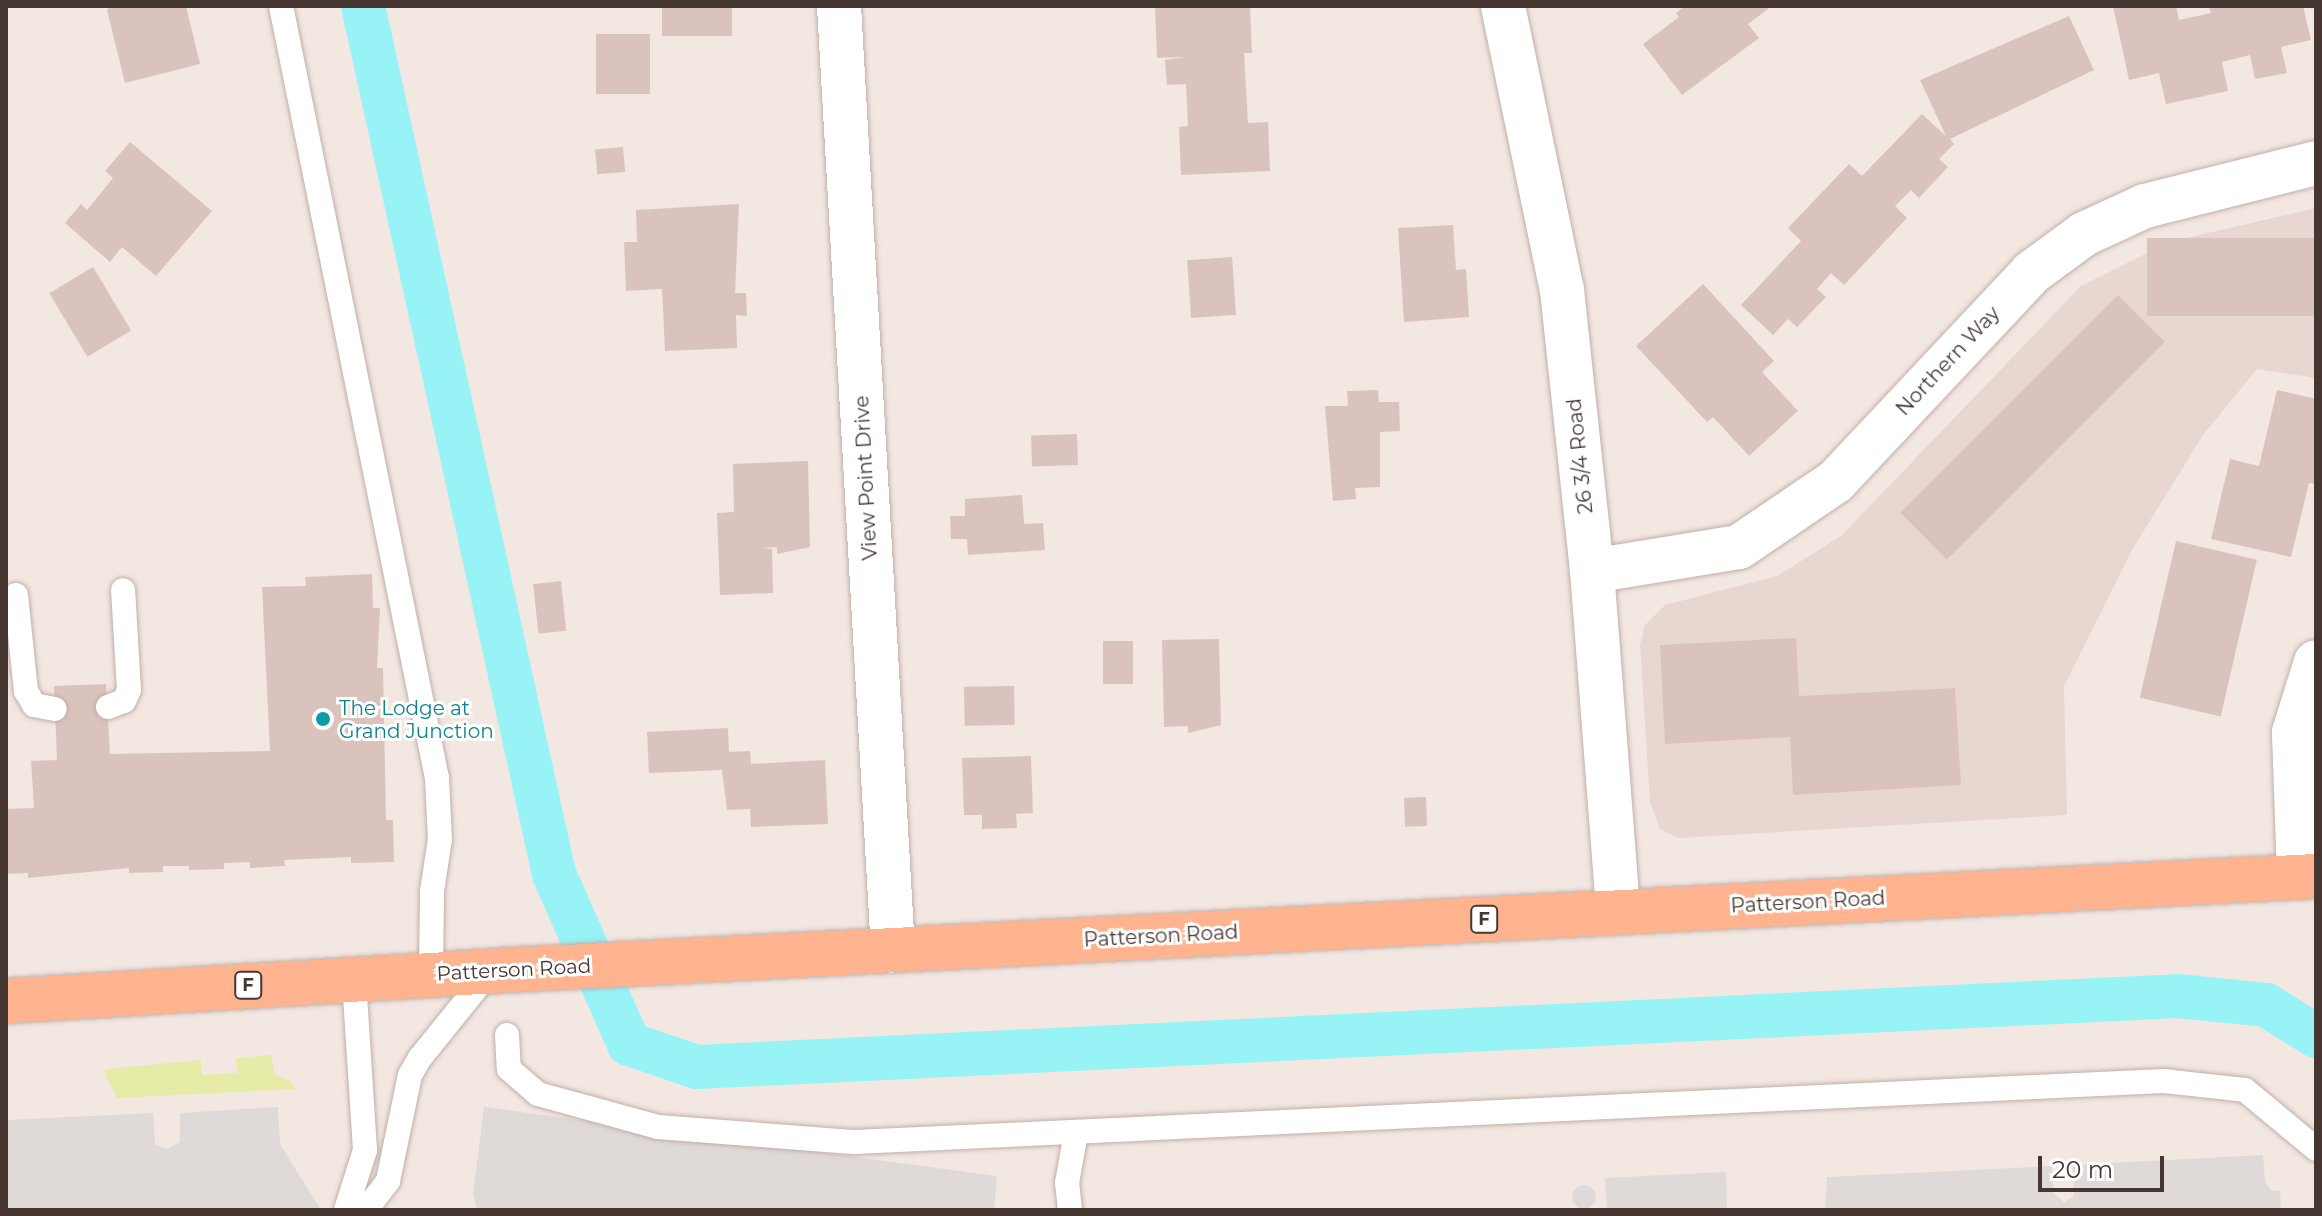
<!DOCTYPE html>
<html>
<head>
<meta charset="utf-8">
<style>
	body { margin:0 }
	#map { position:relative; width:2322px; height:1216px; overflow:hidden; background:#f3e7e2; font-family:Montserrat,sans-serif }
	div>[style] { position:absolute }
	.residential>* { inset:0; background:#e7d7d0 }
	.green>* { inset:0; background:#e6eba7 }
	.parking>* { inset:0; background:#dfdad8 }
	.round { border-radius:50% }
	.canal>* { height:44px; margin:-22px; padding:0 22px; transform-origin:22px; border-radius:22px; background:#98f3f6 }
	.building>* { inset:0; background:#dbc3bd; transform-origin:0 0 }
	.roads { filter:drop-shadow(0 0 2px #c2afa7) drop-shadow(0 0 2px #c2afa7) }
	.lane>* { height:24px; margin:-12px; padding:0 12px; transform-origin:12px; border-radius:12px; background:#fff }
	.street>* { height:44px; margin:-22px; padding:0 22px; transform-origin:22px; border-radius:22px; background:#fff }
	.primary>* { height:44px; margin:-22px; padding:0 22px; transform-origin:22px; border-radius:22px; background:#ffb48f }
	.dots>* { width:22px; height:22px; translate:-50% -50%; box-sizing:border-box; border:4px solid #fff; border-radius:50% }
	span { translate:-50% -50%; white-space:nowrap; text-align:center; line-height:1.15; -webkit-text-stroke:6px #fff; paint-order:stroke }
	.shield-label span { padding:2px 6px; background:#fff; border:2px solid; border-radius:6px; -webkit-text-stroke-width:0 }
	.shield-label { font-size:18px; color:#453632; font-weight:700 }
	.street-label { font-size:20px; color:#453632 }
	.culture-label { font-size:20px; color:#0d838f }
	.left { translate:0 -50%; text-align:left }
	.frame { position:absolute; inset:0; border:8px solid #453632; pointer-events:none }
	.scale { position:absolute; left:2038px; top:1156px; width:126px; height:36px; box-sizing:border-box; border:4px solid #453632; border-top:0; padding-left:10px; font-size:24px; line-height:28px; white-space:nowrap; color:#453632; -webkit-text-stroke:6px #fff; paint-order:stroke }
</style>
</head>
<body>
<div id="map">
	<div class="residential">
		<i style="clip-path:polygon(2316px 208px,2316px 378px,2257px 369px,2203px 435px,2132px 550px,2064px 687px,2067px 815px,1678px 838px,1660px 829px,1650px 802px,1640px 645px,1645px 625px,1665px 605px,1777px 576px,1841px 536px,2081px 286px,2169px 242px)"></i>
	</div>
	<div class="green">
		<i style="clip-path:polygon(271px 1055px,275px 1075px,291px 1082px,294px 1089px,117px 1098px,106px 1077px,105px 1069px,201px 1060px,202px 1075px,237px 1073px,236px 1058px)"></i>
	</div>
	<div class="parking">
		<i style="clip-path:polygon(278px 1107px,280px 1144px,321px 1210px,6px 1210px,6px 1120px,153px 1113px,155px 1144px,167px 1149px,180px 1142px,180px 1113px)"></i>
		<i style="clip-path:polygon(484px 1107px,997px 1176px,994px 1210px,477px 1210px,473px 1194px)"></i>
		<i style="clip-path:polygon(2263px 1155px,2265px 1182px,2271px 1190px,2280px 1191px,2281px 1210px,1825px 1210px,1827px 1177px,2052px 1166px,2053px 1193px,2064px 1202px,2074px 1196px,2073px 1165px)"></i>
		<i style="clip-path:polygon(1726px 1172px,1727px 1209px,1770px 1210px,1607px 1210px,1605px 1178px)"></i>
		<i class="round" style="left:1572px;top:1185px;width:24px;height:24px"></i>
	</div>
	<div class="canal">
		<i style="left:363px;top:6px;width:889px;rotate:77.59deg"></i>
		<i style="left:554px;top:874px;width:186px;rotate:66.2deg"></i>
		<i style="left:629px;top:1044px;width:72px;rotate:18.7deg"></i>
		<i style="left:697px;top:1067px;width:1483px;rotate:-2.74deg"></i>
		<i style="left:2178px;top:996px;width:88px;rotate:5.8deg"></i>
		<i style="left:2266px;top:1005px;width:59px;rotate:31.8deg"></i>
	</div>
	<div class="building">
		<i style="clip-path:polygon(111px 6px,186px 6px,200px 64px,125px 83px,107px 10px)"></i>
		<i style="left:662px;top:6px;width:70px;height:30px"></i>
		<i style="clip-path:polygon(1155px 6px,1250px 6px,1252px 53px,1244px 53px,1248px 123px,1268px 122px,1270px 171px,1181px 175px,1179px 127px,1188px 126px,1186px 84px,1167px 85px,1165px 60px,1186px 57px,1157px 58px)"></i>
		<i style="clip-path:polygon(1685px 6px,1772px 6px,1748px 24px,1759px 38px,1682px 95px,1643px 44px,1679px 17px,1676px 13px)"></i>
		<i style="clip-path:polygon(2113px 6px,2176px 6px,2179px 20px,2211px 13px,2209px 6px,2303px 6px,2311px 40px,2281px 47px,2287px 73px,2255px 79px,2250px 55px,2222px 62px,2228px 91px,2166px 104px,2159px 73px,2129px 80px)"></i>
		<i style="clip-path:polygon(2069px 16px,2094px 70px,1950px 139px,1954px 144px,1939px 159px,1948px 167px,1919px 198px,1911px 190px,1895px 206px,1907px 218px,1844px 285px,1831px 273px,1817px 289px,1826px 297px,1797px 327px,1788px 319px,1773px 335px,1741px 305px,1801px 241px,1788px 228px,1849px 164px,1862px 176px,1922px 114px,1946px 136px,1920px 80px)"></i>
		<i style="left:596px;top:34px;width:54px;height:60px"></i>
		<i style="clip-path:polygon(130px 142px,212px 211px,156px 276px,122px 247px,110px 262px,65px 223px,81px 204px,87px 210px,113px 178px,105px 171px)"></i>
		<i style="left:623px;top:147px;width:25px;height:28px;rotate:85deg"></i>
		<i style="clip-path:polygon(739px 204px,735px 293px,746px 293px,747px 316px,736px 315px,737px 348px,665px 351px,662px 289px,626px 291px,624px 242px,637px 242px,636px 210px)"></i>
		<i style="clip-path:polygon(1453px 225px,1456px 270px,1466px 269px,1469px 317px,1404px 322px,1398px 228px)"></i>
		<i style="left:2316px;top:238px;width:78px;height:169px;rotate:90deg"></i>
		<i style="left:1232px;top:257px;width:58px;height:45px;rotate:86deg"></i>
		<i style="left:93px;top:267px;width:74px;height:51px;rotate:59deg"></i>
		<i style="clip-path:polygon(1703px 284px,1774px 361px,1762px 372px,1798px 411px,1749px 456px,1713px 417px,1707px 422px,1636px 346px)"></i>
		<i style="left:2118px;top:295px;width:66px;height:308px;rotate:45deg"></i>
		<i style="clip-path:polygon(1378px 390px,1379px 402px,1399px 402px,1400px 431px,1380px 432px,1380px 487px,1355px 488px,1356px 499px,1333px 501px,1325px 406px,1348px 406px,1347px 391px)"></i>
		<i style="clip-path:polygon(2277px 390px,2316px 399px,2316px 484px,2309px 483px,2291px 557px,2211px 539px,2230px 459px,2259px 466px)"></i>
		<i style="left:1077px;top:434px;width:31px;height:46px;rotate:88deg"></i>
		<i style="clip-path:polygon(808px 461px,810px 547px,777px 554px,777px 547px,763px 548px,772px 549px,773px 593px,720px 595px,717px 513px,734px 512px,733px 464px)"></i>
		<i style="clip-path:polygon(1022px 495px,1024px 524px,1043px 523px,1045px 550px,968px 555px,967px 539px,951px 539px,950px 516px,965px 516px,965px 499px)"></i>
		<i style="left:2176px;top:541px;width:83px;height:161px;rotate:13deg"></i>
		<i style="clip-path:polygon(372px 574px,373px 608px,380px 608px,377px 668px,383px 668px,386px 820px,393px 820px,394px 862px,351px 863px,351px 857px,284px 860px,285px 866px,250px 868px,250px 862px,224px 863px,224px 869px,189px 870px,189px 866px,163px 866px,163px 872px,129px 873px,129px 868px,28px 878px,28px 873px,6px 874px,6px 809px,34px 808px,31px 761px,57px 760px,54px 686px,106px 684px,110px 754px,270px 751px,262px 587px,306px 586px,305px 577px)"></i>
		<i style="left:561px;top:581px;width:50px;height:28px;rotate:84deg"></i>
		<i style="clip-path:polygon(1796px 638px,1799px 696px,1955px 688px,1961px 785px,1793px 795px,1790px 737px,1665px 744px,1660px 645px)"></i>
		<i style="clip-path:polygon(1219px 639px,1221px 725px,1188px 733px,1188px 726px,1164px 727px,1162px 640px)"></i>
		<i style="left:1103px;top:641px;width:30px;height:43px"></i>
		<i style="left:1014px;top:686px;width:39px;height:50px;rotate:89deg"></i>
		<i style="clip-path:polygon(728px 728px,729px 752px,750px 751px,751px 764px,825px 760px,828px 824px,751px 827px,750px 809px,727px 810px,722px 770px,649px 773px,647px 732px)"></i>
		<i style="clip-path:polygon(1031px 756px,1033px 813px,1016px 814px,1017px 828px,982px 829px,982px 815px,964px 815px,962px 758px)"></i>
		<i style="left:1426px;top:797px;width:29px;height:22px;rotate:88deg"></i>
	</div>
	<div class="roads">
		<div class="lane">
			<i style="left:281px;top:6px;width:788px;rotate:78.58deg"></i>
			<i style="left:437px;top:778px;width:61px;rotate:87.2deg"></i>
			<i style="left:440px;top:839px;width:53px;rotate:98.7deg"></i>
			<i style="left:432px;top:891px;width:83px;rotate:90.7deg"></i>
			<i style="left:16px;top:595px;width:97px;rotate:84.1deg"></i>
			<i style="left:26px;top:691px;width:16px;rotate:60deg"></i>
			<i style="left:34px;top:705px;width:21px;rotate:11deg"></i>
			<i style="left:108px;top:707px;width:17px;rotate:-21deg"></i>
			<i style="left:124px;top:701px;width:12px;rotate:-66deg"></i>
			<i style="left:129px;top:690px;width:100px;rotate:-93.4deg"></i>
			<i style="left:507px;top:1035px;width:34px;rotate:87deg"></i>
			<i style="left:509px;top:1069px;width:38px;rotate:41deg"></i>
			<i style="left:538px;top:1094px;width:124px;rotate:15.4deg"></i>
			<i style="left:658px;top:1127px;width:198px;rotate:4.4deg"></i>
			<i style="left:855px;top:1142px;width:1310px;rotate:-2.67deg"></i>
			<i style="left:2164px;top:1081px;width:81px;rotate:6.3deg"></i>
			<i style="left:2245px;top:1090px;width:92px;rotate:39.7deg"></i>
			<i style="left:346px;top:1210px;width:63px;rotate:-72.4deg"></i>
			<i style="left:365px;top:1150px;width:171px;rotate:-93.7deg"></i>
			<i style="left:354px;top:1210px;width:18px;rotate:-22deg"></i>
			<i style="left:371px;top:1203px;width:28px;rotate:-52deg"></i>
			<i style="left:388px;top:1181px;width:108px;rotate:-78.3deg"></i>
			<i style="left:410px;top:1075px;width:20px;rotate:-60deg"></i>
			<i style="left:420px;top:1058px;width:112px;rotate:-51.2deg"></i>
			<i style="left:1070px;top:1210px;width:27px;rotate:-96deg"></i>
			<i style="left:1067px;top:1183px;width:51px;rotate:-79.8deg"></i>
		</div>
		<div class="street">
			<i style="left:839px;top:6px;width:946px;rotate:86.73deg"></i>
			<i style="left:1503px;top:6px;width:290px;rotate:78.3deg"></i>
			<i style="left:1562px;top:290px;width:283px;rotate:83.9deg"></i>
			<i style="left:1592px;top:571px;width:342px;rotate:85.6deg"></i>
			<i style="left:1592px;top:571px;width:149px;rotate:-9.3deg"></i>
			<i style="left:1739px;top:547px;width:117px;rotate:-34.2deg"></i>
			<i style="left:1836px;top:481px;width:285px;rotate:-46.8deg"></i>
			<i style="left:2031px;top:273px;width:66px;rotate:-36.3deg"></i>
			<i style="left:2084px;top:234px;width:67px;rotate:-24.7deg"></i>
			<i style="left:2145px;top:206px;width:176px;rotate:-14.1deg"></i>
			<i style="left:2299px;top:877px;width:145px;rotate:-92deg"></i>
			<i style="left:2294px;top:732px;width:73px;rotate:-72.6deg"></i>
		</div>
		<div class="primary">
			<i style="left:6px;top:1001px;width:486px;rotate:-3.5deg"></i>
			<i style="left:491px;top:971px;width:1827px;rotate:-2.98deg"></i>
		</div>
	</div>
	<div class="dots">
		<i style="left:323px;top:719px;background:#0f9aa8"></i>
	</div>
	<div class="shield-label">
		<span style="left:1484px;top:919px">F</span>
		<span style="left:248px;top:985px">F</span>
	</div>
	<div class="street-label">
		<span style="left:1948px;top:361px;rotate:-47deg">Northern Way</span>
		<span style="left:1580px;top:456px;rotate:-96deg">26 3/4 Road</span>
		<span style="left:866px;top:478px;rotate:-93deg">View Point Drive</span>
		<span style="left:1808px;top:902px;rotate:-3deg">Patterson Road</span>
		<span style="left:1161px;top:936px;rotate:-3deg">Patterson Road</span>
		<span style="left:514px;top:970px;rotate:-3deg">Patterson Road</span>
	</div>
	<div class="culture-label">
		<span class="left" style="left:339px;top:720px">The Lodge at<br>Grand Junction</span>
	</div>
	<div class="frame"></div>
	<div class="scale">20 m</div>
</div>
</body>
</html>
